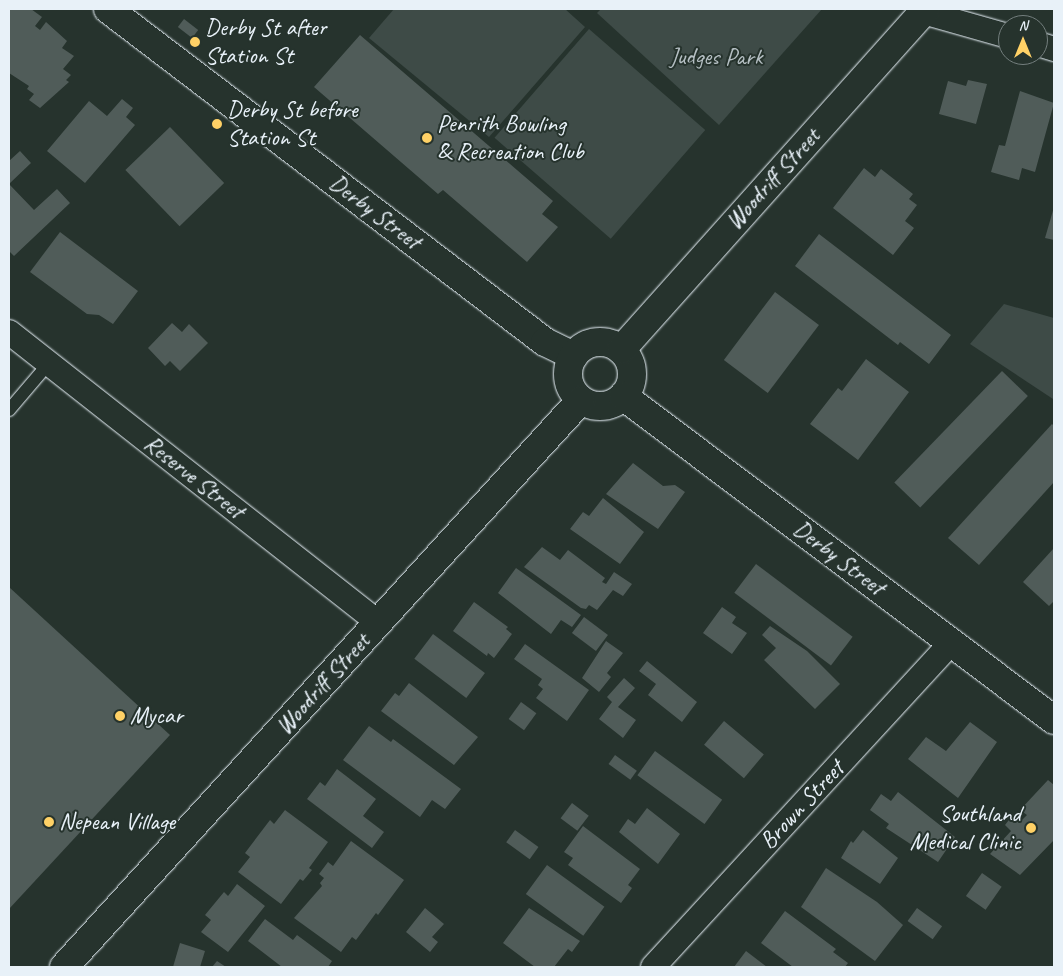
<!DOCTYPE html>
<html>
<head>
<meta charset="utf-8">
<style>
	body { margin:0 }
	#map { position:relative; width:1063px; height:976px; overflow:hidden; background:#26332d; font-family:Caveat,sans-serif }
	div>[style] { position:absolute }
	.green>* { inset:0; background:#3e4b47; transform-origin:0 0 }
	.building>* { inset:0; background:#505c59; transform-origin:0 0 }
	.roads { filter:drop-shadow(0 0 1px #e8f1f8) drop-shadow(0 0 1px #e8f1f8) }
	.lane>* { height:12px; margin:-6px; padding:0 6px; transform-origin:6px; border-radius:6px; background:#26332d }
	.street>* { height:24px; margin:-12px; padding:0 12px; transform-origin:12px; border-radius:12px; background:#26332d }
	.secondary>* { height:28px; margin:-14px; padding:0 14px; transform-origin:14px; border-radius:14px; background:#26332d }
	.secondary>.ring { margin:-14px; padding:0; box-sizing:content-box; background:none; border:28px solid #26332d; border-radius:50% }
	.dots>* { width:14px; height:14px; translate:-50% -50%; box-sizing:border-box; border:2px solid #26332d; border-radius:50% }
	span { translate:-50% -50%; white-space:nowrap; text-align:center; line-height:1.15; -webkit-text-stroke:4px #26332d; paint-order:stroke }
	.poi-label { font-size:24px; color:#e8f1f8 }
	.left { translate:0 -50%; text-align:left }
	.right { translate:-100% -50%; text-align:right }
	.park-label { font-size:24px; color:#b5bfc3 }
	.street-label { font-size:24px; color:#e8f1f8 }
	.frame { position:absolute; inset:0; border:10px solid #e8f1f8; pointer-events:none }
	.north { position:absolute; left:998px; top:15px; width:50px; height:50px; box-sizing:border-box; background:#26332d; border:1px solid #747f7e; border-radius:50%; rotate:0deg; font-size:14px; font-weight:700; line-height:20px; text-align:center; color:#e8f1f8 }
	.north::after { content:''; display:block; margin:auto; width:18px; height:22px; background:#ffd166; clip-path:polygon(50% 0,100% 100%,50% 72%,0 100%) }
</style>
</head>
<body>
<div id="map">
	<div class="green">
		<i style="clip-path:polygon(394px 9px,565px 9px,585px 27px,489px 137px,369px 38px)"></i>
		<i style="clip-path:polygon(601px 9px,822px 9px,719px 125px,597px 13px)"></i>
		<i style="left:589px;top:29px;width:154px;height:144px;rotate:41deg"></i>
		<i style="clip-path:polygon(1004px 304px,1054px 318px,1053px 399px,970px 344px)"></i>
	</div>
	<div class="building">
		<i style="clip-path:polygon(9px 9px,31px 9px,42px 17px,35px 26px,40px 30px,46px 22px,67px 41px,62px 48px,74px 56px,63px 69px,71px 75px,66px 80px,69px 82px,40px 108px,29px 100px,34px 94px,27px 89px,29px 86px,9px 73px)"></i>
		<i style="left:184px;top:19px;width:18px;height:10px;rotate:38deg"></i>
		<i style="clip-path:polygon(360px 35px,553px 201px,542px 214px,558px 227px,527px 262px,443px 190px,438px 194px,314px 87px)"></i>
		<i style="clip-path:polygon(968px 80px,987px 84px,976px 124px,939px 114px,948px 81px,966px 86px)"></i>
		<i style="clip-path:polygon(1020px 91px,1054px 103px,1035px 172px,1022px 168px,1019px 180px,991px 172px,999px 145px,1005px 146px)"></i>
		<i style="clip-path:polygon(122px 99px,133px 108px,126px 117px,135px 125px,85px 183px,47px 151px,89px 101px,107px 116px)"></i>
		<i style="left:170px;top:127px;width:78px;height:62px;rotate:46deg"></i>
		<i style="clip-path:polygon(20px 151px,31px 163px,9px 184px,34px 210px,57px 189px,70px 203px,14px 256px,9px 251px,9px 161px)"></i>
		<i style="clip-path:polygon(864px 168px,875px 177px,881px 169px,913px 194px,909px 199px,917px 205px,905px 221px,914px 228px,893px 255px,833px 208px)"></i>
		<i style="clip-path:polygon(1054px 207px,1054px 240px,1045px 238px)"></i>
		<i style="clip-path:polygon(60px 232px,138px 291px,113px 324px,99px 315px,87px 314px,30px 272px)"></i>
		<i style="clip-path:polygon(819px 234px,951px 335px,929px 364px,900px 342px,898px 345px,795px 266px)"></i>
		<i style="left:775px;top:292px;width:55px;height:85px;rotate:37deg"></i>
		<i style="clip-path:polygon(172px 323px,182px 332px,189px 324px,208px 343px,180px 371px,170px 361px,165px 366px,148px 348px)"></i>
		<i style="clip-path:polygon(866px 359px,909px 392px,858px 460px,810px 424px,838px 388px,842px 391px)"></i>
		<i style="left:1002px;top:371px;width:36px;height:155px;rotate:44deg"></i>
		<i style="clip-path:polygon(1052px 424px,1054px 426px,1054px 482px,979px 565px,948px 538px)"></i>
		<i style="clip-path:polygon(633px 463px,663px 486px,675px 485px,685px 492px,658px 529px,606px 494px)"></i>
		<i style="clip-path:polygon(603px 498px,644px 532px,620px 564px,570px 529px,583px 512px,589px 516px)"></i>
		<i style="clip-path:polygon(542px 547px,560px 560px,568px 550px,605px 578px,602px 582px,606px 584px,614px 572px,632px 584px,623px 596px,613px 590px,597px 610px,589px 605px,586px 609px,581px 608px,524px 567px)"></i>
		<i style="clip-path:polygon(1054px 548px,1054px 601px,1049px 606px,1023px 582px)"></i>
		<i style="left:756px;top:564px;width:121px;height:36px;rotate:37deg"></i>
		<i style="clip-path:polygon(516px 568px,581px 615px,572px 627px,561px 620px,551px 634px,498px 593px)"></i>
		<i style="clip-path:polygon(9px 587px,170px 735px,9px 909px)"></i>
		<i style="clip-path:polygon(474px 602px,508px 627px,506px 629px,512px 634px,494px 658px,488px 653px,487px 656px,453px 631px)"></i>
		<i style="clip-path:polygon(722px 607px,736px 617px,732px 623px,747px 633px,732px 654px,703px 633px)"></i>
		<i style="left:584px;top:617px;width:30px;height:20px;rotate:37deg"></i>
		<i style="clip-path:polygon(770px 626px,807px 651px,840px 684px,815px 709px,764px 660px,776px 648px,762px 635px)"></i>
		<i style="left:433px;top:634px;width:65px;height:31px;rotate:37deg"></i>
		<i style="clip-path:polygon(606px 641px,623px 653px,607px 673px,611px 677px,599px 692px,582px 678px)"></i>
		<i style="clip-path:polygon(525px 644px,589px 690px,567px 721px,536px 698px,543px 689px,538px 685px,542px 679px,514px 659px)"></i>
		<i style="clip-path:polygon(647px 661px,697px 702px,682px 722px,648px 695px,656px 684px,639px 671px)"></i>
		<i style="clip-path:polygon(624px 678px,635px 688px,618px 707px,636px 720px,623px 738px,599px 719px,612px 702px,607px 697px)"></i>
		<i style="clip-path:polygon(409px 683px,478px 737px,454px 765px,381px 711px,395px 693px,399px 696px)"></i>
		<i style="left:521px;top:702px;width:19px;height:21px;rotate:36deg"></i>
		<i style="left:724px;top:721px;width:52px;height:31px;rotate:40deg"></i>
		<i style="clip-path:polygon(970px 722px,997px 742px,958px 798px,908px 759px,926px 737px,946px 751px)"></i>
		<i style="clip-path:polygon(369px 726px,391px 742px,393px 739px,461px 789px,445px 809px,432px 800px,420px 817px,343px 760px)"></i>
		<i style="left:655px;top:751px;width:83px;height:30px;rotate:36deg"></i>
		<i style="left:615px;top:755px;width:27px;height:11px;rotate:36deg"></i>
		<i style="clip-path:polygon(337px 769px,376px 799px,363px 816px,384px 832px,372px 848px,307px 799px,320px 782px,325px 786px)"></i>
		<i style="clip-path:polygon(1048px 780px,1054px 785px,1054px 840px,1020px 875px,990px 854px,1011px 831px,1005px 825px,1012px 816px,1019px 823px,1027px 815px,1020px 810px)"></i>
		<i style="clip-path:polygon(898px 792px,955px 837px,938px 862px,886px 828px,889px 824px,870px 810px,881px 794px,891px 801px)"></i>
		<i style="left:572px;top:803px;width:21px;height:19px;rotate:37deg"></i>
		<i style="clip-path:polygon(647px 808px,680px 834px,658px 864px,619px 832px,628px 819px,635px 824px)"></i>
		<i style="clip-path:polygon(285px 810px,328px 842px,309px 868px,312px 870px,303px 881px,300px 879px,281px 904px,238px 872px,250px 857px,245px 853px,270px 820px,274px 824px)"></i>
		<i style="clip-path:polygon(583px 826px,640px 869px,628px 885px,632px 888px,621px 903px,568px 865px,573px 858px,564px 852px)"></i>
		<i style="left:515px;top:830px;width:29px;height:15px;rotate:36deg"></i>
		<i style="clip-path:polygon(863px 830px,898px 858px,880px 884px,841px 858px,851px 841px,853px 843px)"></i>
		<i style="clip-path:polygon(351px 841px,404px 880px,378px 915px,376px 913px,356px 940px,352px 937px,341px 952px,294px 918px,322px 886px,320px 883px,324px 878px,319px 874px,328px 862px,333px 866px)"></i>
		<i style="left:547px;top:865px;width:71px;height:36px;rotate:36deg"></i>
		<i style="clip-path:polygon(826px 868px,877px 902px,903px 925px,875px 961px,801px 907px)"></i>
		<i style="left:982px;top:873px;width:24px;height:28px;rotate:35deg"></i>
		<i style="clip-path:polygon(237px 884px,265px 906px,228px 952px,201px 932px,211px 920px,205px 915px,224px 892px,228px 896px)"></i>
		<i style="clip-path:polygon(425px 908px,444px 924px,432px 937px,438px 942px,430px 952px,406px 932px)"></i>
		<i style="clip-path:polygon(529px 908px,580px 941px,572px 952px,568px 949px,554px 967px,535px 967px,503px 943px)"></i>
		<i style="left:917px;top:908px;width:31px;height:16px;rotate:36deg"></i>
		<i style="clip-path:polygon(785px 911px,836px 949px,833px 952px,848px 963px,845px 967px,793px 967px,761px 943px)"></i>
		<i style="clip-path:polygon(265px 919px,293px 940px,297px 935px,332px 961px,328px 967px,282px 967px,248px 941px)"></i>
		<i style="clip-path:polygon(180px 943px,205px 951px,200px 967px,173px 967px)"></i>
		<i style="clip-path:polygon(746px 951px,767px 967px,734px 967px)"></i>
		<i style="clip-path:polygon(217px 961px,226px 967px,212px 967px)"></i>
	</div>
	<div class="roads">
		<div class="lane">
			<i style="left:9px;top:410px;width:62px;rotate:-49.6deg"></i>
		</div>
		<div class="street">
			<i style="left:923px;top:12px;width:88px;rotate:15.8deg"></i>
			<i style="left:1038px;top:44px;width:17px;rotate:17deg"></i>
			<i style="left:9px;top:332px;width:471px;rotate:38.2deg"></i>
			<i style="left:653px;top:967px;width:442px;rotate:-47.4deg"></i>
		</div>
		<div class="secondary">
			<i style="left:108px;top:9px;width:549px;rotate:37.31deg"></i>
			<i style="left:545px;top:342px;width:32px;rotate:26deg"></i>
			<i class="ring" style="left:568px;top:342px;width:36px;height:36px"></i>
			<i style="left:621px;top:350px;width:457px;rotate:-48.2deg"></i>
			<i style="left:623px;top:396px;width:539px;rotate:36.93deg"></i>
			<i style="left:64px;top:967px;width:767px;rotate:-47.64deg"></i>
		</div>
	</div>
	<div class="dots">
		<i style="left:195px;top:42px;background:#ffd166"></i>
		<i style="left:217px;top:124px;background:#ffd166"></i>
		<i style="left:427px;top:138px;background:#ffd166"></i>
		<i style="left:120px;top:716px;background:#ffd166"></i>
		<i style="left:49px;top:822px;background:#ffd166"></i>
		<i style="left:1031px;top:828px;background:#ffd166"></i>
	</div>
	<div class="poi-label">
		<span class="left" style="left:205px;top:42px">Derby St after<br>Station St</span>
		<span class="left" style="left:227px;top:124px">Derby St before<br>Station St</span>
		<span class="left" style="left:437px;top:138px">Penrith Bowling<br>&amp; Recreation Club</span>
		<span class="left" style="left:130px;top:716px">Mycar</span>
		<span class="right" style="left:1021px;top:828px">Southland<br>Medical Clinic</span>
		<span class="left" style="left:59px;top:822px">Nepean Village</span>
	</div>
	<div class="park-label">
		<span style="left:716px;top:57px">Judges Park</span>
	</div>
	<div class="street-label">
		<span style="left:773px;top:179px;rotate:-48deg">Woodriff Street</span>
		<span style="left:375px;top:212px;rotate:37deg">Derby Street</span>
		<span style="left:194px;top:477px;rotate:38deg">Reserve Street</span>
		<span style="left:839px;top:558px;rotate:37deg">Derby Street</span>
		<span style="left:323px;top:684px;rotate:-48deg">Woodriff Street</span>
		<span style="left:802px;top:805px;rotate:-47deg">Brown Street</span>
	</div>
	<div class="frame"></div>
	<div class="north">N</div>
</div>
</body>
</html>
